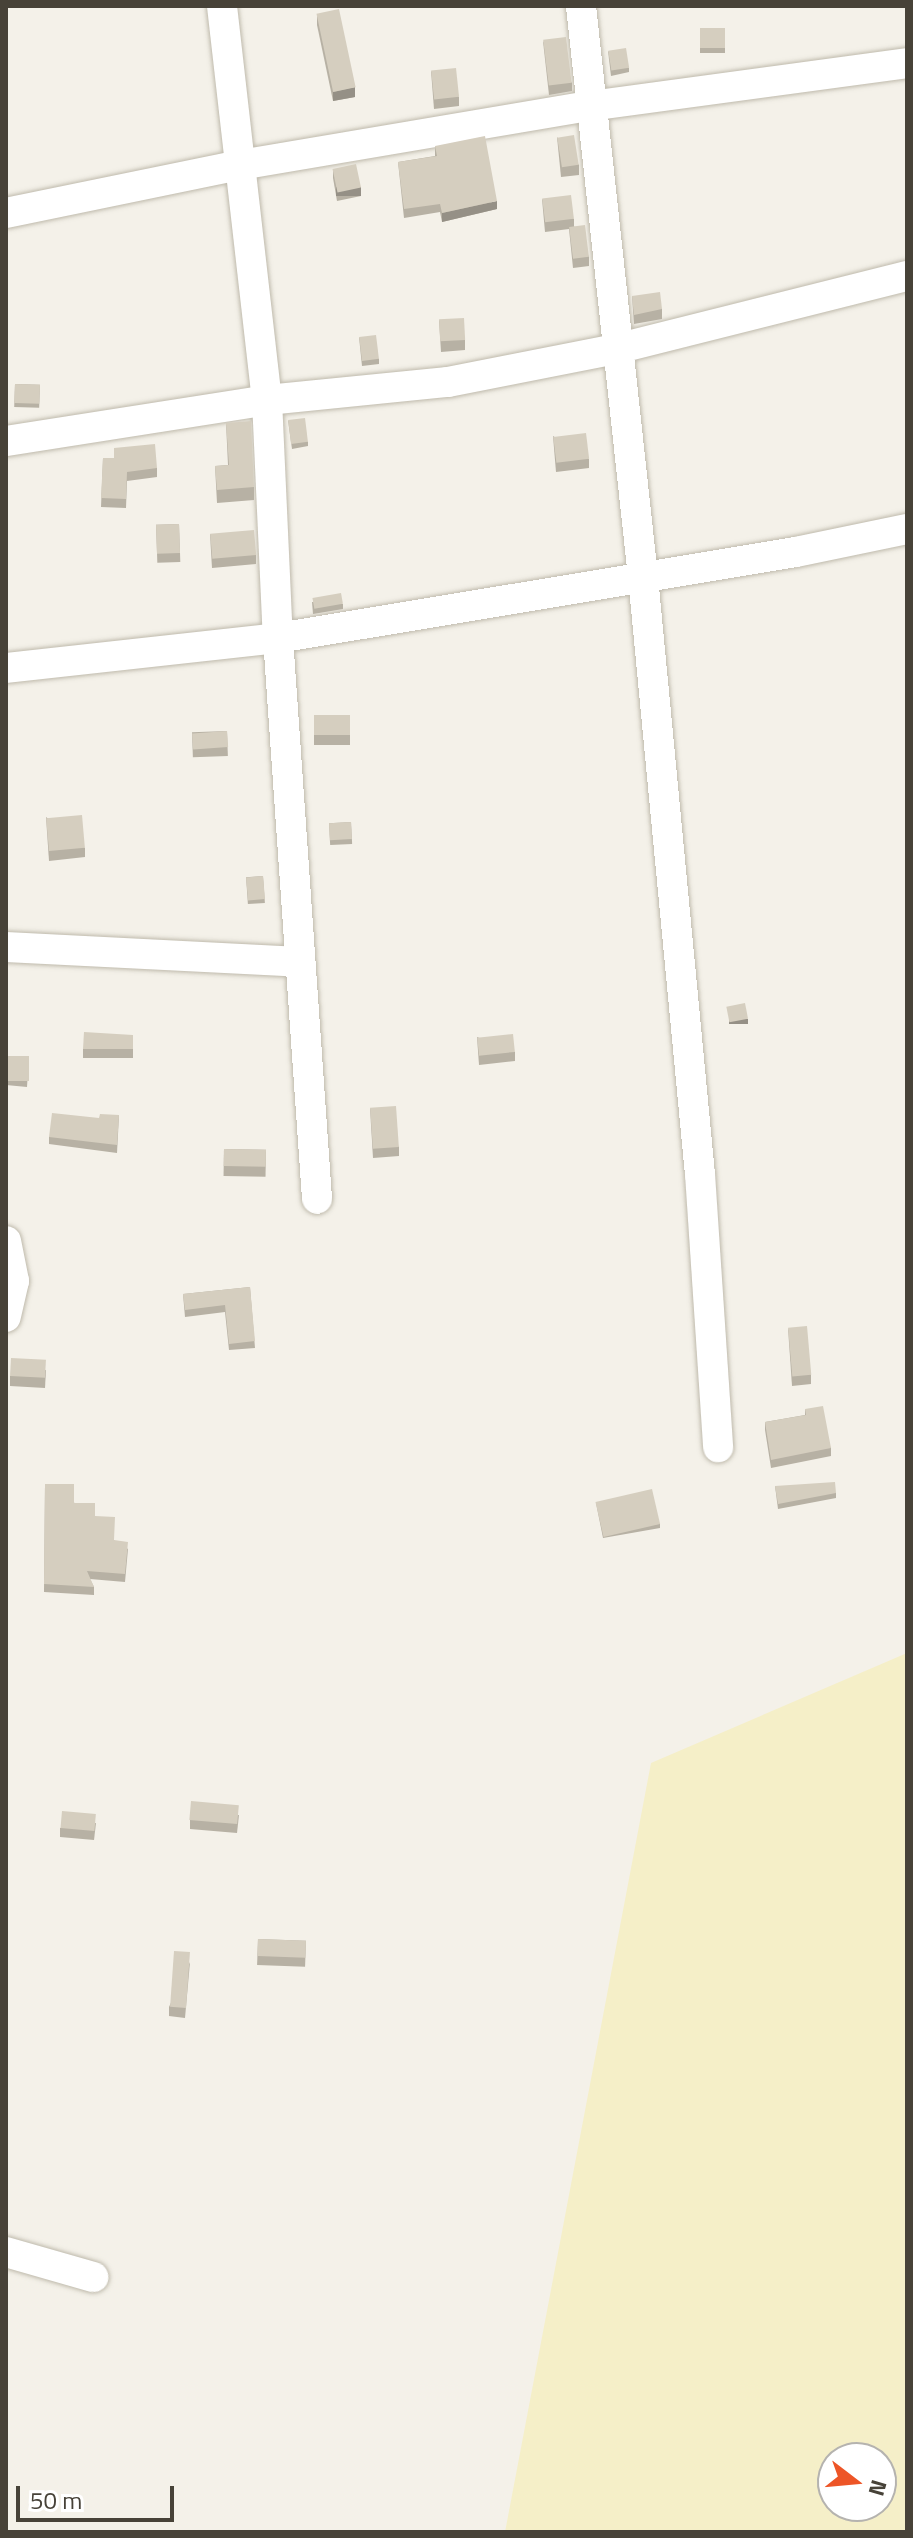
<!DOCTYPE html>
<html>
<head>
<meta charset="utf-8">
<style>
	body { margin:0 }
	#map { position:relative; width:913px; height:2538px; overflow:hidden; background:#f4f1e9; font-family:"Titillium Web",sans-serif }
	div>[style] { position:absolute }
	.sand>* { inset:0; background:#f5efc8 }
	.roads { filter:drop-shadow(0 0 2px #bfbaac) drop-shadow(0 0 2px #bfbaac) }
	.minor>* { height:30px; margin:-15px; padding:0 15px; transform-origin:15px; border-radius:15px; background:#fff }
	.wall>* { inset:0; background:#b7b1a4; transform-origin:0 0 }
	.shaded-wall>* { inset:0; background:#959086; transform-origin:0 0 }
	.building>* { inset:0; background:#d5cebf; transform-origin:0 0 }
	span { translate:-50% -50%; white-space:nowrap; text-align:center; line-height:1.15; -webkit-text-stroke:7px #fff; paint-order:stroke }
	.frame { position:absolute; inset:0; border:8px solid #474238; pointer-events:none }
	.north { position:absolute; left:817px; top:2442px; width:80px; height:80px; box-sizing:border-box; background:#fff; border:2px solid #b5b3af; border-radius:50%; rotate:106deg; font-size:22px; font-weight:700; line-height:32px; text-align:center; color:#474238 }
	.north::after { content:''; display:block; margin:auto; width:28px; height:36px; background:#ed5527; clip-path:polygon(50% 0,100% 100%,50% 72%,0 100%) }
	.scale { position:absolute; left:16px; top:2486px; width:158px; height:36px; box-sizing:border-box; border:4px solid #474238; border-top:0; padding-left:10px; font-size:24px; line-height:28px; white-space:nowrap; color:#474238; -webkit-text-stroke:6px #fff; paint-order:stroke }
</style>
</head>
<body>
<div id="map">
	<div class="sand">
		<i style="clip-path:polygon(evenodd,907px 1653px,907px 2532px,505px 2532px,651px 1763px,907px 1653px,833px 2458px,881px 2458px,881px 2506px,833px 2506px,833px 2458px)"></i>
	</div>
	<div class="roads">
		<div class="minor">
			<i style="left:222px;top:6px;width:397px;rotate:83.5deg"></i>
			<i style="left:267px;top:400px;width:238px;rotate:87.4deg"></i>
			<i style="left:278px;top:638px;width:562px;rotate:86.02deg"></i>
			<i style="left:581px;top:6px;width:574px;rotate:83.8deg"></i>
			<i style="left:643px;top:577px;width:600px;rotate:84.55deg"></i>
			<i style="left:700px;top:1174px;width:274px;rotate:86.2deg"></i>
			<i style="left:6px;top:213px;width:239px;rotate:-11.6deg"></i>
			<i style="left:240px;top:165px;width:355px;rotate:-9.6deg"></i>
			<i style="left:590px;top:106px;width:320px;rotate:-7.7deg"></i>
			<i style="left:6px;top:441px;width:264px;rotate:-8.9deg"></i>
			<i style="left:267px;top:400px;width:182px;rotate:-5.7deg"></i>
			<i style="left:448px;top:382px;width:171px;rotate:-11.1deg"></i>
			<i style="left:616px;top:349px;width:300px;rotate:-14.1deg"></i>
			<i style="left:6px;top:668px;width:274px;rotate:-6.3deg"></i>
			<i style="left:278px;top:638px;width:525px;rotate:-9.43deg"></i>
			<i style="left:796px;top:552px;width:113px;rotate:-11.7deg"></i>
			<i style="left:6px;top:947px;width:294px;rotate:2.9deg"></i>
			<i style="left:6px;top:1241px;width:41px;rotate:78.7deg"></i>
			<i style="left:14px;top:1281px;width:37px;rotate:103deg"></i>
			<i style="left:6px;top:2252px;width:91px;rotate:16deg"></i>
		</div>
	</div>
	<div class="wall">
		<i style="clip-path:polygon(317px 15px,355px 97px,333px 101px,317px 25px)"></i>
		<i style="left:725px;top:28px;width:25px;height:25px;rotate:90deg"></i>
		<i style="clip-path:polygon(543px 41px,572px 83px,572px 91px,549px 95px)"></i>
		<i style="clip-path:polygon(608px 51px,629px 68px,629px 72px,611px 76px)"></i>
		<i style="clip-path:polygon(431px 71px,459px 97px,459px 106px,434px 109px)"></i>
		<i style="clip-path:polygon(557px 137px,579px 165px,579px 175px,561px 177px)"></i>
		<i style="clip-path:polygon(435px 146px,497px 209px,442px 222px,440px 212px,404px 218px,398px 162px,435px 156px)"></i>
		<i style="clip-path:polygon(333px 169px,361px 196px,337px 201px,333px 178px)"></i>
		<i style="clip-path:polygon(542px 199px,574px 219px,574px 226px,589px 257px,589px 266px,573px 268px,569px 229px,545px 232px)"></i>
		<i style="clip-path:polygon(632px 296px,662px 309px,662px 319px,634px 324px)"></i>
		<i style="clip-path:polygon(439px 320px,465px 340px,465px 350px,441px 352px)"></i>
		<i style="clip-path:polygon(359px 337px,379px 359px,379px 364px,362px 366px)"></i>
		<i style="left:15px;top:384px;width:25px;height:23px;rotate:2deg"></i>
		<i style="clip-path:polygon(288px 420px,308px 442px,308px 446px,292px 449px)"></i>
		<i style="clip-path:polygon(226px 423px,254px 487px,254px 500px,217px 503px,215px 466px,228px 465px)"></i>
		<i style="clip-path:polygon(553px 436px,589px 459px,589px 468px,556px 472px)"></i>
		<i style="clip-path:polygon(103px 458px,114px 458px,157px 468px,157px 477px,127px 481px,126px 508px,101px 507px)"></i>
		<i style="left:179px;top:524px;width:38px;height:23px;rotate:88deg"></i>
		<i style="clip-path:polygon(210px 534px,256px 555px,256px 564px,212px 568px)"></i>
		<i style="clip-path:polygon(312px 602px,343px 604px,343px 609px,313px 614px)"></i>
		<i style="left:350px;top:715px;width:30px;height:36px;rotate:90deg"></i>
		<i style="left:227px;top:731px;width:25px;height:35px;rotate:88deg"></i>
		<i style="clip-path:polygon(46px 817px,85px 848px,85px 857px,49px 861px)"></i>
		<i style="left:351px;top:822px;width:22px;height:22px;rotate:87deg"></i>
		<i style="left:263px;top:876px;width:27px;height:17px;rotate:86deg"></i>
		<i style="clip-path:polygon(133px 1035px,133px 1058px,83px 1058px,83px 1049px)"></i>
		<i style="clip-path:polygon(477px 1037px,515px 1052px,515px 1061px,479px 1065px)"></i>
		<i style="clip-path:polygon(6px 1056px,29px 1056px,27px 1087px,6px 1085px)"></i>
		<i style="clip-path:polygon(370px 1108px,399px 1147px,399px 1156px,373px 1158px)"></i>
		<i style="clip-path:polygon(119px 1115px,117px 1153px,49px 1144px,49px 1137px,99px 1118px)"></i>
		<i style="left:224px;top:1149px;width:42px;height:27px;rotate:1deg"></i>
		<i style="clip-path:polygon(250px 1287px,255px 1348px,229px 1350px,225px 1312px,185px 1317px,183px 1294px)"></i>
		<i style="clip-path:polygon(788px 1328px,811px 1375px,811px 1384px,792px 1386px)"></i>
		<i style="clip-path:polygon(46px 1370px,45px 1388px,10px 1386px,10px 1376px)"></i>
		<i style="clip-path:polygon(805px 1409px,831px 1448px,831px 1456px,771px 1468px,765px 1430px,765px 1422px,805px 1415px)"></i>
		<i style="clip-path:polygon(45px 1484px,95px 1516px,115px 1541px,128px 1549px,125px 1582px,90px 1579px,94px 1587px,94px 1595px,44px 1592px)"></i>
		<i style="clip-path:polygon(775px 1486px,836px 1493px,836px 1498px,778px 1509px)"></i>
		<i style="clip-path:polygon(596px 1503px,660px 1524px,660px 1528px,603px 1538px)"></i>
		<i style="clip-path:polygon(239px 1815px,237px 1833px,190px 1829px,190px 1820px)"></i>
		<i style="clip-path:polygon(96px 1823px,94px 1840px,60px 1837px,60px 1828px)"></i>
		<i style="left:258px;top:1939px;width:48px;height:26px;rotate:2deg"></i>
		<i style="clip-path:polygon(190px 1962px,185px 2018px,169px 2016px,169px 2007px)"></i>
	</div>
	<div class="shaded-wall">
		<i style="clip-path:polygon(355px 87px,355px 97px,333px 101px,333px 92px)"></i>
		<i style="left:361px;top:187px;width:9px;height:25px;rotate:90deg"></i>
		<i style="clip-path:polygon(497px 201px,497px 209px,442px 222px,442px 213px)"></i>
		<i style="left:748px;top:1019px;width:5px;height:19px;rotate:90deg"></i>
	</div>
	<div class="building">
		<i style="left:339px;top:9px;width:80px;height:23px;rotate:78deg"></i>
		<i style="left:725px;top:28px;width:20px;height:25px;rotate:90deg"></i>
		<i style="left:566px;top:37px;width:46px;height:23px;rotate:83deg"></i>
		<i style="left:626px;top:48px;width:20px;height:18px;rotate:81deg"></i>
		<i style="left:456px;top:68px;width:29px;height:25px;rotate:84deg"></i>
		<i style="left:574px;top:135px;width:30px;height:17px;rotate:81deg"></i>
		<i style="clip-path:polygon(485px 136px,497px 201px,442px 213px,440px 204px,404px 209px,398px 162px,437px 156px,435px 146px)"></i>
		<i style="left:356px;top:164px;width:24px;height:24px;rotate:78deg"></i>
		<i style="left:571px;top:195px;width:24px;height:29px;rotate:83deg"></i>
		<i style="left:585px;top:225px;width:32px;height:16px;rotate:83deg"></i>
		<i style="clip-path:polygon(660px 292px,662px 309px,634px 315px,632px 296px)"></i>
		<i style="left:464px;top:318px;width:22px;height:25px;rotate:87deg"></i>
		<i style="left:376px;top:335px;width:24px;height:17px;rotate:83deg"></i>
		<i style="left:15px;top:384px;width:25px;height:19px;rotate:2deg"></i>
		<i style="left:305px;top:418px;width:24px;height:17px;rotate:83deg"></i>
		<i style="clip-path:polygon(251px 421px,254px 487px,217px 490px,215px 466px,229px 465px,226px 423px)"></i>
		<i style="left:586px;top:433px;width:26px;height:33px;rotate:83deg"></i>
		<i style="clip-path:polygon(155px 444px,157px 468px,127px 472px,126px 499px,101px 498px,103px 458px,114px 458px,114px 448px)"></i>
		<i style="left:179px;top:524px;width:29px;height:23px;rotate:88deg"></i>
		<i style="left:254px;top:530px;width:25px;height:44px;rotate:85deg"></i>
		<i style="left:341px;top:593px;width:11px;height:29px;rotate:80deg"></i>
		<i style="left:350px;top:715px;width:20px;height:36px;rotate:90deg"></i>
		<i style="left:227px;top:731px;width:16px;height:35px;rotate:86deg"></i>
		<i style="left:82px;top:815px;width:33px;height:36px;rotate:85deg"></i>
		<i style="left:351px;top:822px;width:17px;height:22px;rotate:87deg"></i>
		<i style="left:263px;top:876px;width:23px;height:17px;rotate:85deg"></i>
		<i style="left:745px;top:1003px;width:16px;height:19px;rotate:79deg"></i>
		<i style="clip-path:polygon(84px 1032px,133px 1035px,133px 1049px,83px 1049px)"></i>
		<i style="left:513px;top:1034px;width:18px;height:36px;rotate:84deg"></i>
		<i style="left:6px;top:1056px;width:23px;height:25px"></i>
		<i style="left:396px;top:1106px;width:41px;height:26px;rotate:86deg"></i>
		<i style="clip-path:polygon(52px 1113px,99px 1118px,100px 1114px,119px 1115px,117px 1145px,49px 1137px)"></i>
		<i style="left:224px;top:1149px;width:42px;height:17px;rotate:1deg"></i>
		<i style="clip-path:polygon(250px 1287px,255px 1341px,229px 1344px,225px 1305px,185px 1310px,183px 1294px)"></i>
		<i style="left:807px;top:1326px;width:49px;height:19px;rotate:85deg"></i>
		<i style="left:11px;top:1358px;width:35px;height:18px;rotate:3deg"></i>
		<i style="clip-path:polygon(823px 1406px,831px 1448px,771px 1460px,765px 1422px,806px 1415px,805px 1409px)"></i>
		<i style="clip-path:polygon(835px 1482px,836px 1493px,778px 1504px,775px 1486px)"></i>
		<i style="clip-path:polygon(45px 1484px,74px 1484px,74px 1503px,95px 1503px,95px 1516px,115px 1517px,114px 1540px,128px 1542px,125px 1574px,87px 1571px,94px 1587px,44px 1584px)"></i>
		<i style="left:652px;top:1489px;width:36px;height:58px;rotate:77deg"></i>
		<i style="left:191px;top:1801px;width:48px;height:19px;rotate:5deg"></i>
		<i style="left:62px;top:1811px;width:34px;height:17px;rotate:5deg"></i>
		<i style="left:258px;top:1939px;width:48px;height:17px;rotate:2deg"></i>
		<i style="left:174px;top:1951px;width:16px;height:56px;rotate:4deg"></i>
	</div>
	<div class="frame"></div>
	<div class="north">N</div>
	<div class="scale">50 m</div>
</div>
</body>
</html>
